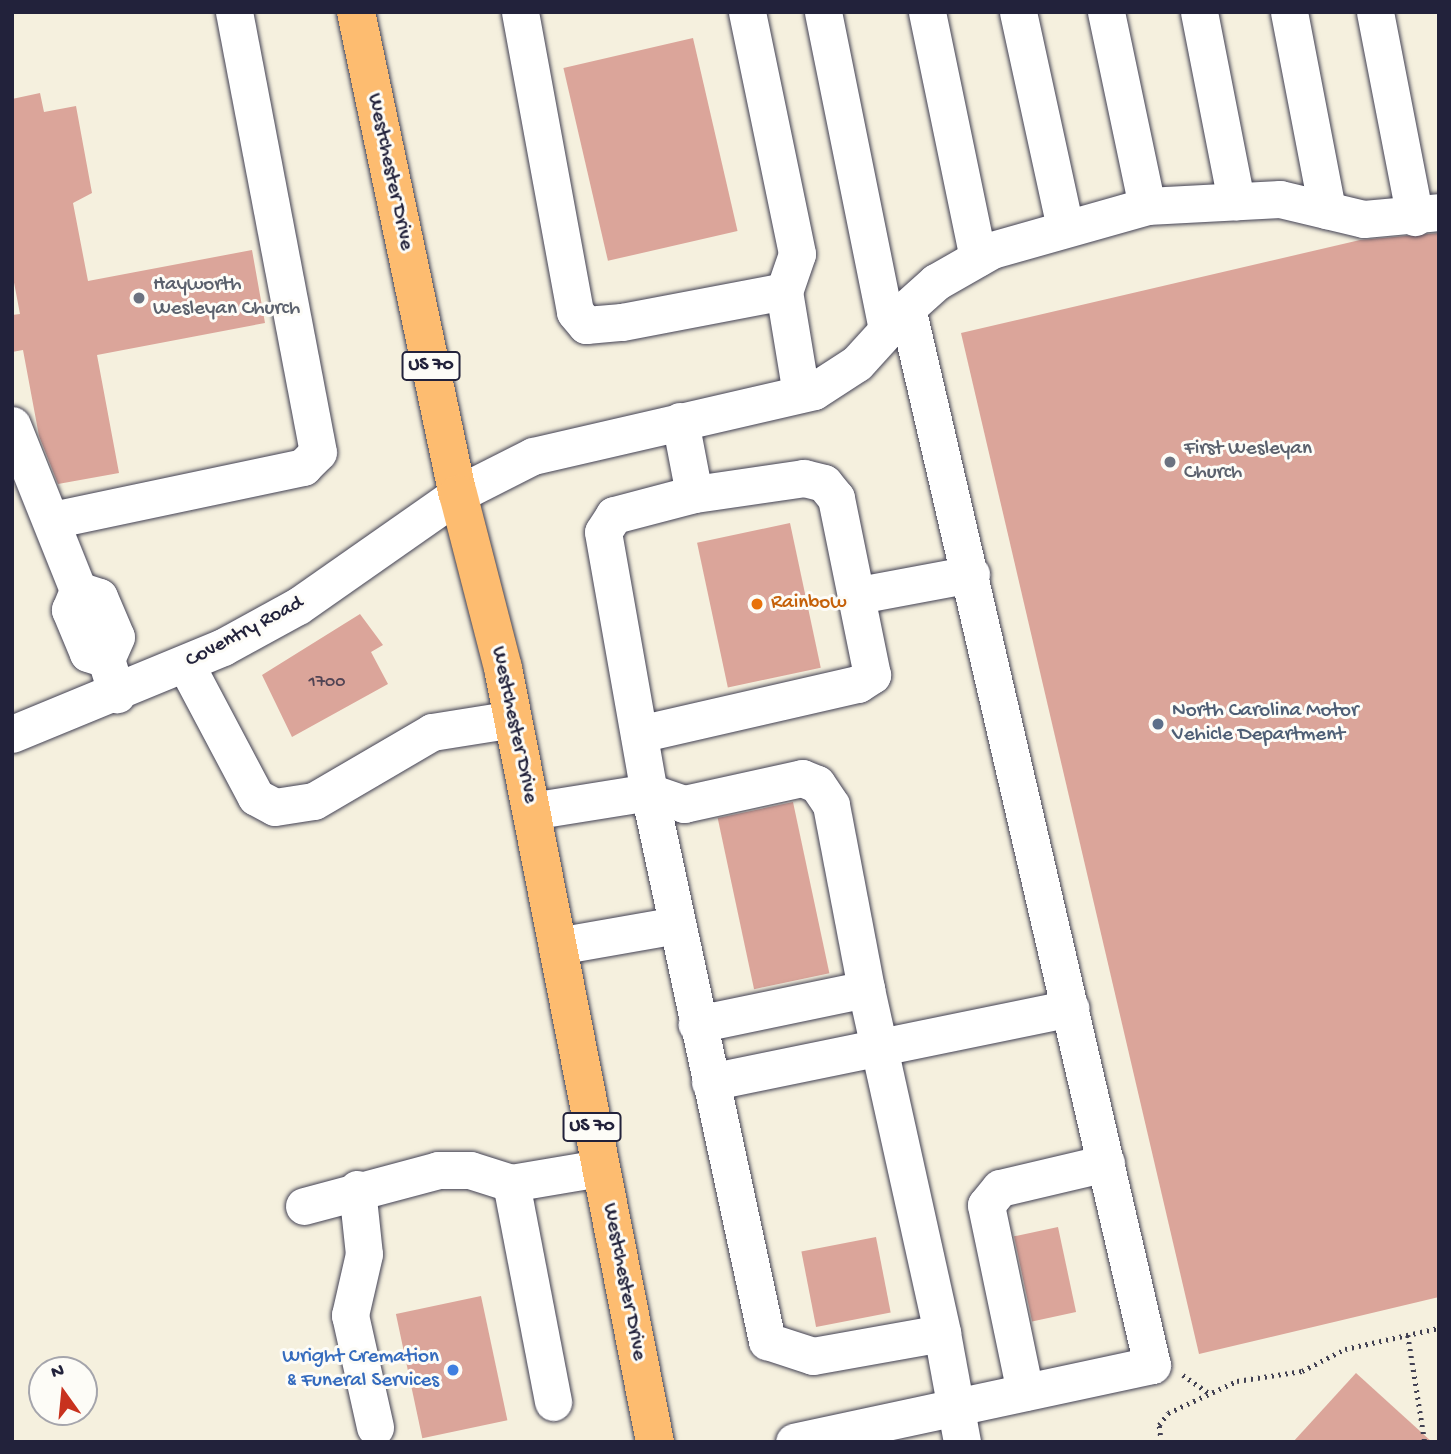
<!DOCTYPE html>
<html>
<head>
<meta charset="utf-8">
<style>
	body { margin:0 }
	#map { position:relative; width:1451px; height:1454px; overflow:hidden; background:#f5f0de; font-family:"Gochi Hand",sans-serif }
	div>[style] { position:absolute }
	.building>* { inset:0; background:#dba59a; transform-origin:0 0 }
	.path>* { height:4.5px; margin-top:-2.25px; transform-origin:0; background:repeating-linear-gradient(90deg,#424153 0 2px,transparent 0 7px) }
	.roads { filter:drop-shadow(0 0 2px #424153) drop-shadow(0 0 2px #424153) }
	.minor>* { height:37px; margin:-18.5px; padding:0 18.5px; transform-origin:18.5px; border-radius:18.5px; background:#fff }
	.major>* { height:38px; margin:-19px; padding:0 19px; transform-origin:19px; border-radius:19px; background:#fdbc70 }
	.dots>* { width:19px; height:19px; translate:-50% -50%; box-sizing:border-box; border:4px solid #fdfcf7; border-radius:50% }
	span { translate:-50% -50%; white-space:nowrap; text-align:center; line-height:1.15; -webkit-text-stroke:6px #fdfcf7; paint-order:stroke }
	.number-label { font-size:18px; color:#504353 }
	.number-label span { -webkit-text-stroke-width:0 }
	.shield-label span { padding:2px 5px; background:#fdfcf7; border:2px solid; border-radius:5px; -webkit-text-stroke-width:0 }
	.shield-label { font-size:19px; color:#22223b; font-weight:700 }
	.street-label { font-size:21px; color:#22223b }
	.worship-label { font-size:21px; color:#5b616d }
	.left { translate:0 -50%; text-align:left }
	.food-label { font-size:21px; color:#c56008 }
	.service-label { font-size:21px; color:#4e5e75 }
	.shop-label { font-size:21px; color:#366cbe }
	.right { translate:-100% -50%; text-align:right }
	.frame { position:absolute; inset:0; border:14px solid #22223b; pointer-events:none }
	.north { position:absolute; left:28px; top:1356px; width:70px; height:70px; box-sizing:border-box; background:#fdfcf7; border:2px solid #a5a5ac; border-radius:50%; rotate:345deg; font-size:19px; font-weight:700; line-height:28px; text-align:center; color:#22223b }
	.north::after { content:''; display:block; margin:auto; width:24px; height:32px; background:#c8321e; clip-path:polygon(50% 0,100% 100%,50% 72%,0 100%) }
</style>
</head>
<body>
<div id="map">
	<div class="building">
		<i style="left:693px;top:38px;width:198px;height:133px;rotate:77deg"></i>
		<i style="clip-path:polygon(40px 93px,44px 112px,76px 106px,92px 193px,73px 203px,88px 281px,252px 250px,265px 323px,97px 355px,119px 473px,58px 484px,39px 436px,23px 350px,12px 352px,12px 315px,20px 314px,12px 272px,12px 99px)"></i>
		<i style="clip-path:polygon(1439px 233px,1439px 1297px,1199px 1354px,961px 333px,1360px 240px)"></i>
		<i style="left:790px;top:523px;width:148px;height:95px;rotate:78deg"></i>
		<i style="clip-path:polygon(360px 614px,383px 645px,371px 652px,388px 684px,292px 737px,262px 675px)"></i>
		<i style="left:793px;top:802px;width:175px;height:77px;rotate:78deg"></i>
		<i style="left:1058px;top:1227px;width:87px;height:45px;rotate:78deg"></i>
		<i style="left:876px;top:1237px;width:77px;height:76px;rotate:79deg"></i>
		<i style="left:481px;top:1296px;width:127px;height:87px;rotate:78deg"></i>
		<i style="clip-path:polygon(1356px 1373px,1432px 1442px,1293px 1442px)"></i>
	</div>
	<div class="path">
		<i style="left:1408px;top:1335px;width:108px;rotate:81deg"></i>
		<i style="left:1183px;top:1375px;width:33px;rotate:35deg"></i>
		<i style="left:1161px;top:1442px;width:17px;rotate:-97deg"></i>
		<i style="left:1159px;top:1425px;width:15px;rotate:-53deg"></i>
		<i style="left:1168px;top:1413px;width:76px;rotate:-24.9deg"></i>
		<i style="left:1237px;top:1381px;width:66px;rotate:-8.7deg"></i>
		<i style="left:1302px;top:1371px;width:48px;rotate:-27.1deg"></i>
		<i style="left:1345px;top:1349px;width:96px;rotate:-12.6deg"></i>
	</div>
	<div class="roads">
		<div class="minor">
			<i style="left:520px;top:12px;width:305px;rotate:79.6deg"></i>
			<i style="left:575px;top:312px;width:17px;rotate:50deg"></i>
			<i style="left:586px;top:325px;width:36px;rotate:-5deg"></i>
			<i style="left:622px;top:322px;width:165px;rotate:-10.8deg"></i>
			<i style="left:784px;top:291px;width:104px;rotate:80.6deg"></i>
			<i style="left:747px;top:12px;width:247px;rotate:78.3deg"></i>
			<i style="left:797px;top:254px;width:39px;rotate:109deg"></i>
			<i style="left:823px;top:12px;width:324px;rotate:78.6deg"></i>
			<i style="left:927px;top:12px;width:251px;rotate:78.3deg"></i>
			<i style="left:1018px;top:12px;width:221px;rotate:77.7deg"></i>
			<i style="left:1106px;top:12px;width:198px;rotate:78.1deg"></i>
			<i style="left:1199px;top:12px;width:193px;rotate:78.9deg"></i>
			<i style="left:1289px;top:12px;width:202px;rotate:79.1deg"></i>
			<i style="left:1375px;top:12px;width:209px;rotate:79deg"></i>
			<i style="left:907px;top:308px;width:39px;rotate:-42deg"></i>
			<i style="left:936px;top:282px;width:64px;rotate:-29.7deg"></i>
			<i style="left:992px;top:250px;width:161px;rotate:-15.8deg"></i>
			<i style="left:1147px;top:206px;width:133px;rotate:-3deg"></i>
			<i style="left:1280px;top:199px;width:86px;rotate:13.4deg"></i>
			<i style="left:1364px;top:219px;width:75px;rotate:-5.3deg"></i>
			<i style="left:680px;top:421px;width:74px;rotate:79.1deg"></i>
			<i style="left:694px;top:494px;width:83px;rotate:165.3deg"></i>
			<i style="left:614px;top:515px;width:20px;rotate:123deg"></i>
			<i style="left:603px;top:532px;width:264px;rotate:80deg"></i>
			<i style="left:649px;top:792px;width:562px;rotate:77.87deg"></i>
			<i style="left:767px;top:1341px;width:48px;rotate:18.1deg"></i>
			<i style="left:813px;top:1356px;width:131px;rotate:-10.1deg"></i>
			<i style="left:942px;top:1333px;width:111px;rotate:79.6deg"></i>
			<i style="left:12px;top:425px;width:178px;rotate:68.2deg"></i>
			<i style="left:52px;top:520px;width:257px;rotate:-11.9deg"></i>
			<i style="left:303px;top:467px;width:21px;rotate:-45deg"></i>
			<i style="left:318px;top:452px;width:448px;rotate:-100.8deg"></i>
			<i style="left:859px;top:595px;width:114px;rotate:-10.6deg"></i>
			<i style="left:106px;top:659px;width:19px;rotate:-162deg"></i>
			<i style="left:88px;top:653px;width:47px;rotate:-112.7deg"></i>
			<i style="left:70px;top:610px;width:22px;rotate:-68deg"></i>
			<i style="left:78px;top:590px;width:22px;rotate:18deg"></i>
			<i style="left:99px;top:597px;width:43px;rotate:67deg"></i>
			<i style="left:116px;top:637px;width:24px;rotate:114deg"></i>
			<i style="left:106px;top:659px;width:37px;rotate:73deg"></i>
			<i style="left:186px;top:665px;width:149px;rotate:62.1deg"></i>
			<i style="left:256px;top:797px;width:21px;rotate:28deg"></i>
			<i style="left:275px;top:807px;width:39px;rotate:-9deg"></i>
			<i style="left:314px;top:801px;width:137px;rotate:-30.3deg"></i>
			<i style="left:432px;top:732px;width:82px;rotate:-9.1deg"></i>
			<i style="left:12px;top:734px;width:228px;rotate:-22.4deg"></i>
			<i style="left:223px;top:647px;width:85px;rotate:-28.7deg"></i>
			<i style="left:298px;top:606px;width:195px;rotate:-35deg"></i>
			<i style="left:458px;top:494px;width:84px;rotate:-26.9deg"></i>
			<i style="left:533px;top:456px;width:288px;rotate:-13deg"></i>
			<i style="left:814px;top:391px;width:51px;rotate:-33.1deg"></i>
			<i style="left:857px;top:363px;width:74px;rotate:-47.7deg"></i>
			<i style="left:907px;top:308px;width:1085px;rotate:76.95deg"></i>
			<i style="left:1152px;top:1365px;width:366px;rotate:167.9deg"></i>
			<i style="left:639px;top:734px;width:225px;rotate:-12.9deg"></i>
			<i style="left:858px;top:684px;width:17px;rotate:-33deg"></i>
			<i style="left:872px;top:675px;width:181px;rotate:-101.5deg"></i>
			<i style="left:836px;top:498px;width:19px;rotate:-129deg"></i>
			<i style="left:824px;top:483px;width:21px;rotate:-166deg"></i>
			<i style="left:804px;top:478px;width:111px;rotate:171.7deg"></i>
			<i style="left:531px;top:811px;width:120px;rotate:-9.1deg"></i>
			<i style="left:649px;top:792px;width:37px;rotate:19deg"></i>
			<i style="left:684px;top:804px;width:121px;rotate:-12.4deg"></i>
			<i style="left:802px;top:778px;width:16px;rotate:22deg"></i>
			<i style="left:817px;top:784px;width:25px;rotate:56deg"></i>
			<i style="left:831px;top:805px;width:187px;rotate:79.2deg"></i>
			<i style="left:866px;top:989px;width:173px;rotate:168.3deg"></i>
			<i style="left:557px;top:946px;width:122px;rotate:-9.9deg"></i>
			<i style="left:866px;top:989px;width:352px;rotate:77.5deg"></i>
			<i style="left:710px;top:1082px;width:368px;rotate:-11.6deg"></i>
			<i style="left:511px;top:1183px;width:223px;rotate:79.1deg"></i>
			<i style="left:357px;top:1189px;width:65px;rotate:83.9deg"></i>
			<i style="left:364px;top:1254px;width:63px;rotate:102.9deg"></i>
			<i style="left:350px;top:1315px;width:115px;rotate:77.4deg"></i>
			<i style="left:304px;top:1206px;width:139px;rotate:-15deg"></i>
			<i style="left:438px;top:1170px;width:32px"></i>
			<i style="left:470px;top:1170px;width:43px;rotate:17.6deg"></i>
			<i style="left:511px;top:1183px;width:90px;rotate:-9.6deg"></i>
			<i style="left:1025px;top:1392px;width:191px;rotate:-101.8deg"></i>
			<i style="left:986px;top:1205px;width:22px;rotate:-51deg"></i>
			<i style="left:1000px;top:1188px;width:109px;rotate:-13.3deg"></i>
		</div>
		<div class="major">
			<i style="left:356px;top:12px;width:493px;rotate:78.1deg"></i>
			<i style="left:458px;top:494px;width:180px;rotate:75.5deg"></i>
			<i style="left:503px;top:668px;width:789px;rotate:78.89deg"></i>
		</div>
	</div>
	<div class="dots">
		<i style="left:139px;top:298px;background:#6b7280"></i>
		<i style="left:1170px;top:462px;background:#6b7280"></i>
		<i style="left:757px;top:604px;background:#e8710a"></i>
		<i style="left:1158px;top:724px;background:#5c6f8a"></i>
		<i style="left:453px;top:1370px;background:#3f7fe0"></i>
	</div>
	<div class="number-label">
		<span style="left:327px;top:683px">1700</span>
	</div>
	<div class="shield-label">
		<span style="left:431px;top:366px">US 70</span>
		<span style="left:592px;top:1127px">US 70</span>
	</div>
	<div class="street-label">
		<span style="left:389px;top:172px;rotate:78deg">Westchester Drive</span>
		<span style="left:245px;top:633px;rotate:-28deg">Coventry Road</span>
		<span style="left:513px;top:725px;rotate:78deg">Westchester Drive</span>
		<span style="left:623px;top:1282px;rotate:79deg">Westchester Drive</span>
	</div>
	<div class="worship-label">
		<span class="left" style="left:153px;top:298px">Hayworth<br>Wesleyan Church</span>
		<span class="left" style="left:1184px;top:462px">First Wesleyan<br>Church</span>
	</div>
	<div class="food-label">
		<span class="left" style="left:771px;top:604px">Rainbow</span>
	</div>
	<div class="service-label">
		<span class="left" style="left:1172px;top:724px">North Carolina Motor<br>Vehicle Department</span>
	</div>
	<div class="shop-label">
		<span class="right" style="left:439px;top:1370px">Wright Cremation<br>&amp; Funeral Services</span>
	</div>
	<div class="frame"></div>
	<div class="north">N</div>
</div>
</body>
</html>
